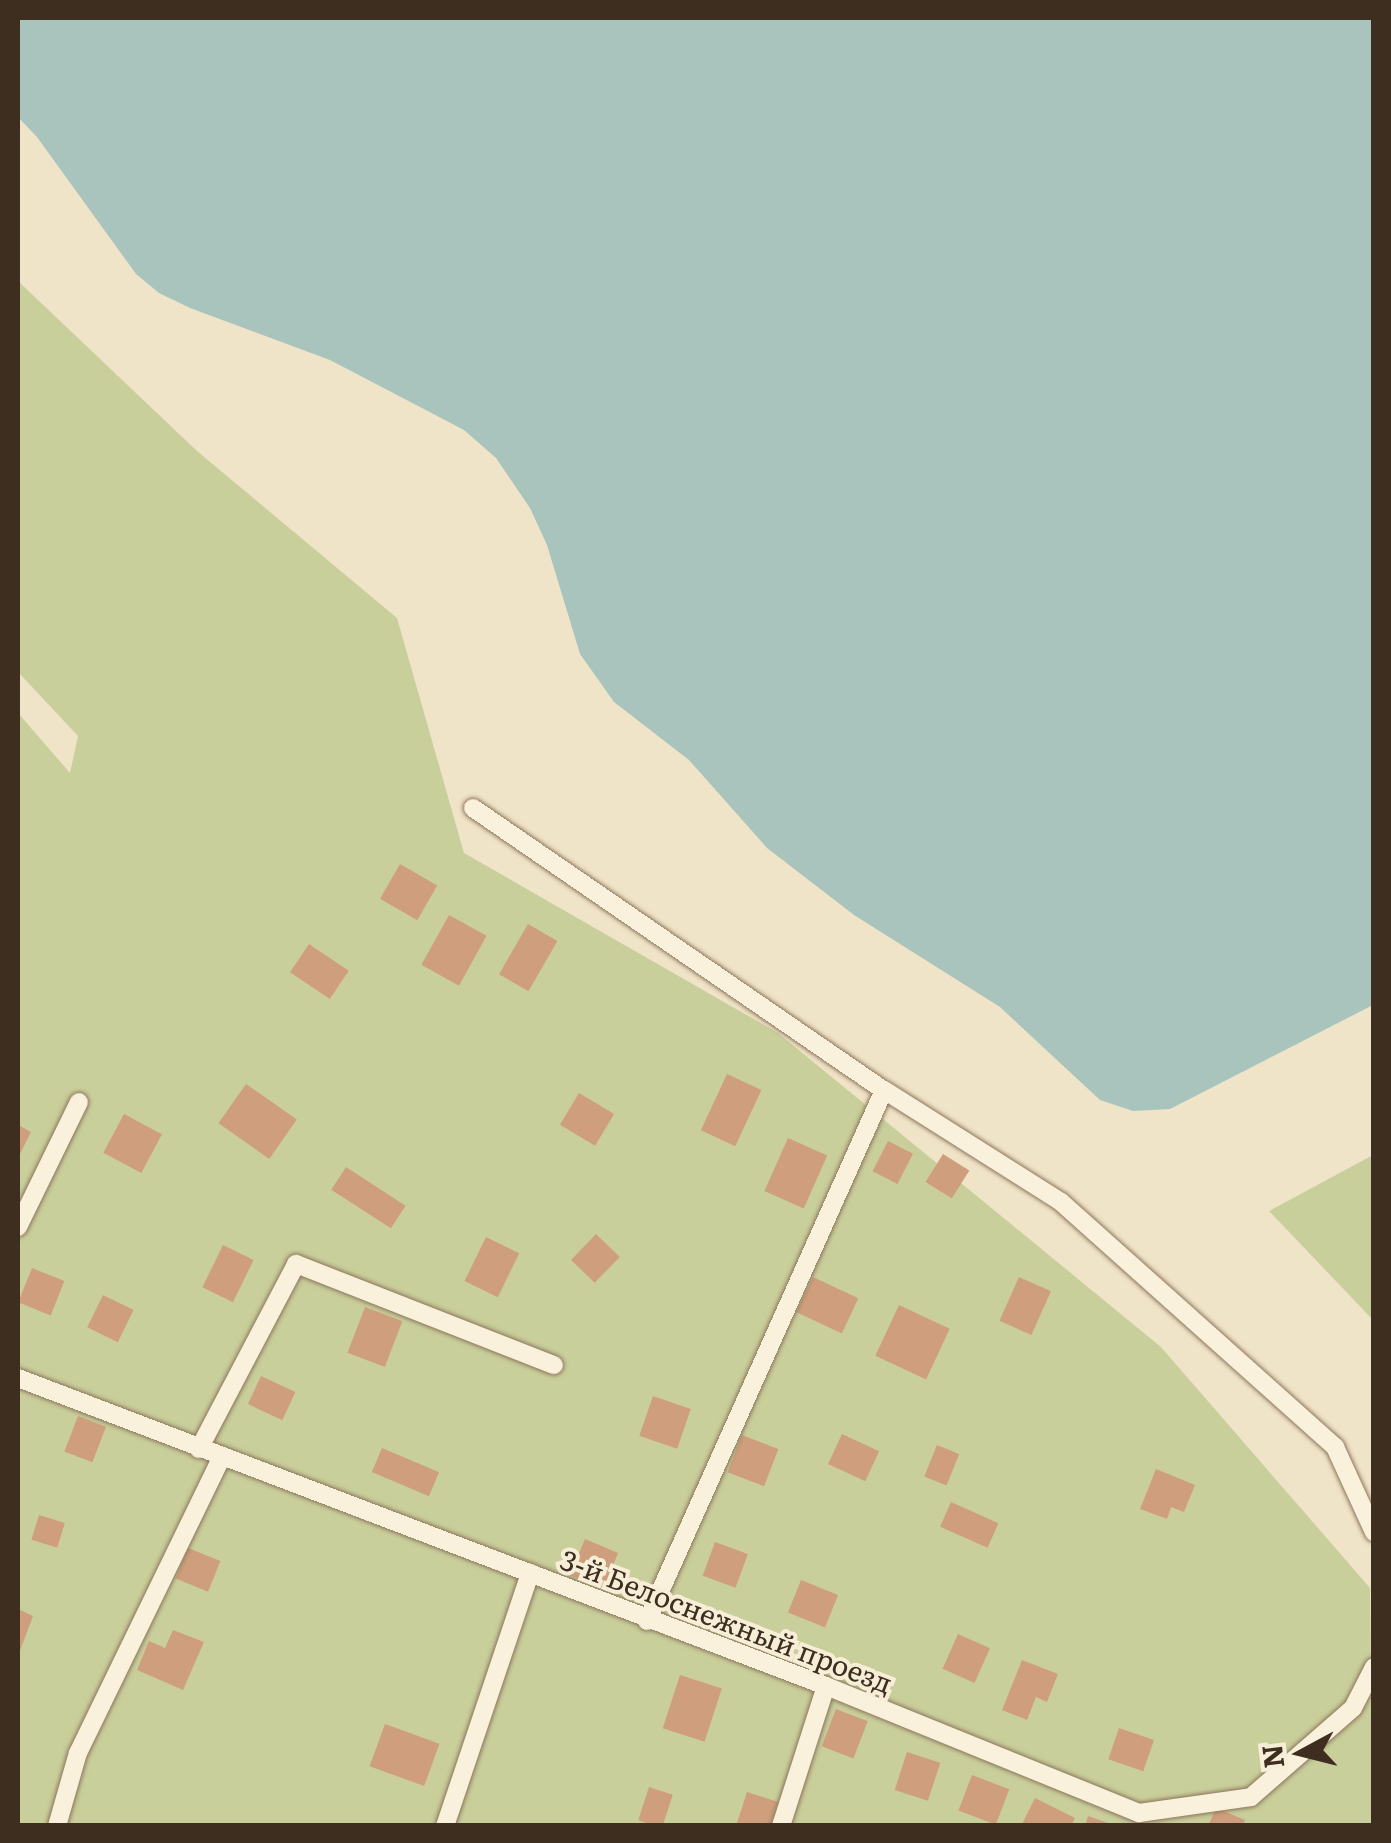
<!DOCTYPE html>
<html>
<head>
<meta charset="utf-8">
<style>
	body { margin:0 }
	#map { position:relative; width:1391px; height:1843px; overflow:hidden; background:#f0e4c8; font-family:Literata,serif }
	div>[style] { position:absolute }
	.green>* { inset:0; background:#c9cf9b }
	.water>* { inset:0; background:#a9c4bc }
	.building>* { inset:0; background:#cf9f7d; transform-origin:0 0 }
	.roads { filter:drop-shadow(0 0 2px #8d765c) drop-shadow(0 0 2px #8d765c) }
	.lane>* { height:18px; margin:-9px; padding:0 9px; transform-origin:9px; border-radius:9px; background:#faf1dc }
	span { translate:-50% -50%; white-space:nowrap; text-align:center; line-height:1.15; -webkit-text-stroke:8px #f7eed8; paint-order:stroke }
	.street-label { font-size:28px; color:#3d2e20 }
	.frame { position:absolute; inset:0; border:20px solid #3d2e20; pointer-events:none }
	.north { position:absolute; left:1251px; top:1703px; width:100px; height:100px; -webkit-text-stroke:8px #f7eed8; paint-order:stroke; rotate:263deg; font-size:28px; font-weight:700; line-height:40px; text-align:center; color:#3d2e20 }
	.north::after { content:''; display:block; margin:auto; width:35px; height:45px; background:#3d2e20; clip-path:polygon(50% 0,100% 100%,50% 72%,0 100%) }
</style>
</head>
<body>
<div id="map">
	<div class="green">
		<i style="clip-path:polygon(18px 281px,197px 451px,397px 618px,464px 853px,778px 1033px,1161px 1347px,1370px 1588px,1373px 1825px,18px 1825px,18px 713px,70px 773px,78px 736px,18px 672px)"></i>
		<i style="clip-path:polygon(1373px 1155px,1373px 1320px,1269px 1211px)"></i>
	</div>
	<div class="water">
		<i style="clip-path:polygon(18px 18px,1373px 18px,1373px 1005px,1170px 1109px,1133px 1111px,1100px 1100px,1000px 1007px,854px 915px,767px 848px,689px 760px,614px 702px,580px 654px,547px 545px,530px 508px,496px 458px,464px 430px,330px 360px,190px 308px,159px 293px,136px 274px,37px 137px,18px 117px)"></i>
	</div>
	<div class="building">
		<i style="left:400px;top:864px;width:43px;height:40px;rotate:30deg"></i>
		<i style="left:449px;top:915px;width:43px;height:57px;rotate:29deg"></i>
		<i style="left:528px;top:924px;width:34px;height:58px;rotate:30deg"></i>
		<i style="left:309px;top:944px;width:48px;height:34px;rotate:34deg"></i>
		<i style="left:727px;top:1074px;width:38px;height:62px;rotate:25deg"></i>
		<i style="left:246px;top:1084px;width:62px;height:48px;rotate:35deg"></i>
		<i style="left:579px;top:1093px;width:41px;height:37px;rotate:31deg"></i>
		<i style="left:124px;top:1114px;width:43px;height:44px;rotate:28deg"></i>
		<i style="clip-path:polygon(18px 1125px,31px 1132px,18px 1158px)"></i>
		<i style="left:788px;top:1138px;width:43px;height:58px;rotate:24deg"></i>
		<i style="left:888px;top:1141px;width:28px;height:34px;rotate:27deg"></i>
		<i style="left:943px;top:1154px;width:31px;height:33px;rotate:32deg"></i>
		<i style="left:346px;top:1167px;width:71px;height:27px;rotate:33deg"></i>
		<i style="left:596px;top:1234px;width:33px;height:36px;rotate:44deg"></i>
		<i style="left:486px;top:1237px;width:37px;height:49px;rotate:26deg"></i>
		<i style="left:223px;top:1245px;width:34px;height:47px;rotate:26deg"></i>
		<i style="left:32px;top:1268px;width:35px;height:37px;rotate:22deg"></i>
		<i style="left:813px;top:1277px;width:50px;height:39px;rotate:25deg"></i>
		<i style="left:1019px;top:1277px;width:35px;height:48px;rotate:24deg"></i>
		<i style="left:103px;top:1295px;width:34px;height:36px;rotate:26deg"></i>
		<i style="left:899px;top:1305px;width:56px;height:56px;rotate:25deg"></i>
		<i style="left:365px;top:1307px;width:40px;height:49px;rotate:21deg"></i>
		<i style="left:261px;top:1376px;width:38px;height:31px;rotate:25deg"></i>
		<i style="left:653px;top:1396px;width:40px;height:42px;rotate:19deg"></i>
		<i style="left:78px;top:1416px;width:30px;height:38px;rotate:21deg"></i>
		<i style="left:842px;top:1434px;width:41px;height:33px;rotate:25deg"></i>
		<i style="left:742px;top:1435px;width:39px;height:40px;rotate:21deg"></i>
		<i style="left:937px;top:1445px;width:24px;height:34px;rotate:22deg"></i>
		<i style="left:382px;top:1448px;width:62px;height:26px;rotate:23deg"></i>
		<i style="clip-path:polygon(1156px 1469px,1195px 1485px,1184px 1512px,1171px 1507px,1167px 1519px,1140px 1509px)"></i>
		<i style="left:951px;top:1502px;width:52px;height:27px;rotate:24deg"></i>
		<i style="left:39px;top:1515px;width:27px;height:26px;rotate:17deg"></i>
		<i style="left:585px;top:1539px;width:36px;height:39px;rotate:23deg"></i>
		<i style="left:715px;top:1542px;width:35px;height:36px;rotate:20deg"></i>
		<i style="left:188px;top:1548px;width:35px;height:33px;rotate:22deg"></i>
		<i style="left:801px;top:1580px;width:40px;height:35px;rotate:22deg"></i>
		<i style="clip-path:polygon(18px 1609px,33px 1616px,18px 1656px)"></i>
		<i style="clip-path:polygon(173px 1630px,204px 1642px,183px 1690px,137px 1670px,149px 1641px,165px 1648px)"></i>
		<i style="left:958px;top:1634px;width:35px;height:38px;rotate:24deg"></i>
		<i style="clip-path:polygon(1022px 1660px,1058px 1674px,1047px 1702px,1036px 1697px,1027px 1720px,1002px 1710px)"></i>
		<i style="left:680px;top:1675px;width:44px;height:56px;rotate:18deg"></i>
		<i style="left:836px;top:1709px;width:34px;height:40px;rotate:21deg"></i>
		<i style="left:385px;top:1724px;width:58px;height:45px;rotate:20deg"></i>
		<i style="left:1119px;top:1728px;width:37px;height:33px;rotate:19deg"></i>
		<i style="left:907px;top:1752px;width:35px;height:40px;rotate:18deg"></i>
		<i style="left:972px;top:1775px;width:40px;height:38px;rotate:21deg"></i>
		<i style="left:649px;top:1787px;width:25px;height:35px;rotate:18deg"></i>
		<i style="clip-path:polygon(747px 1792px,778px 1802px,770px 1826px,736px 1826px)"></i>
		<i style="clip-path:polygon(1035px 1798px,1075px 1818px,1071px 1826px,1021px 1826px)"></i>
		<i style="clip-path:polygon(1216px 1808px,1245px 1820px,1243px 1826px,1208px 1826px)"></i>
		<i style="clip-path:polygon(1088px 1816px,1114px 1825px,1114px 1826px,1085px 1826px)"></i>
	</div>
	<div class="roads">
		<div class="lane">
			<i style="left:473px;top:808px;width:498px;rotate:34.5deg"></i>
			<i style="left:884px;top:1090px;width:209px;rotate:32.3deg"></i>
			<i style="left:1061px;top:1202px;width:368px;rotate:41.8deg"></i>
			<i style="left:1335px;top:1447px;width:94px;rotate:65.4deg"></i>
			<i style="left:18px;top:1227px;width:139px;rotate:-64deg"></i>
			<i style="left:18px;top:1378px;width:865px;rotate:20.87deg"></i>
			<i style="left:826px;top:1686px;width:338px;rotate:22.1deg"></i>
			<i style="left:1139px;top:1813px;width:113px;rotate:-8.1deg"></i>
			<i style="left:1251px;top:1797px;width:135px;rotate:-41.1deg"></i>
			<i style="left:1353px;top:1708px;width:46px;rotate:-62.9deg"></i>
			<i style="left:199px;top:1449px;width:209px;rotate:-62.3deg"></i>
			<i style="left:296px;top:1264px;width:277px;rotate:21.4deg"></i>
			<i style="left:647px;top:1621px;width:581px;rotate:-65.95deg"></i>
			<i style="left:57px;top:1826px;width:76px;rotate:-74deg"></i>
			<i style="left:78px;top:1753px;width:327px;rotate:-64.1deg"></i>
			<i style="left:445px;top:1826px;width:267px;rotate:-71.4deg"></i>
			<i style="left:781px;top:1826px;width:147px;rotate:-72.2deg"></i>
		</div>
	</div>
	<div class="street-label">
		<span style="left:727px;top:1620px;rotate:21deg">3-й Белоснежный проезд</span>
	</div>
	<div class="frame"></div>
	<div class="north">N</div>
</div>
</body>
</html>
